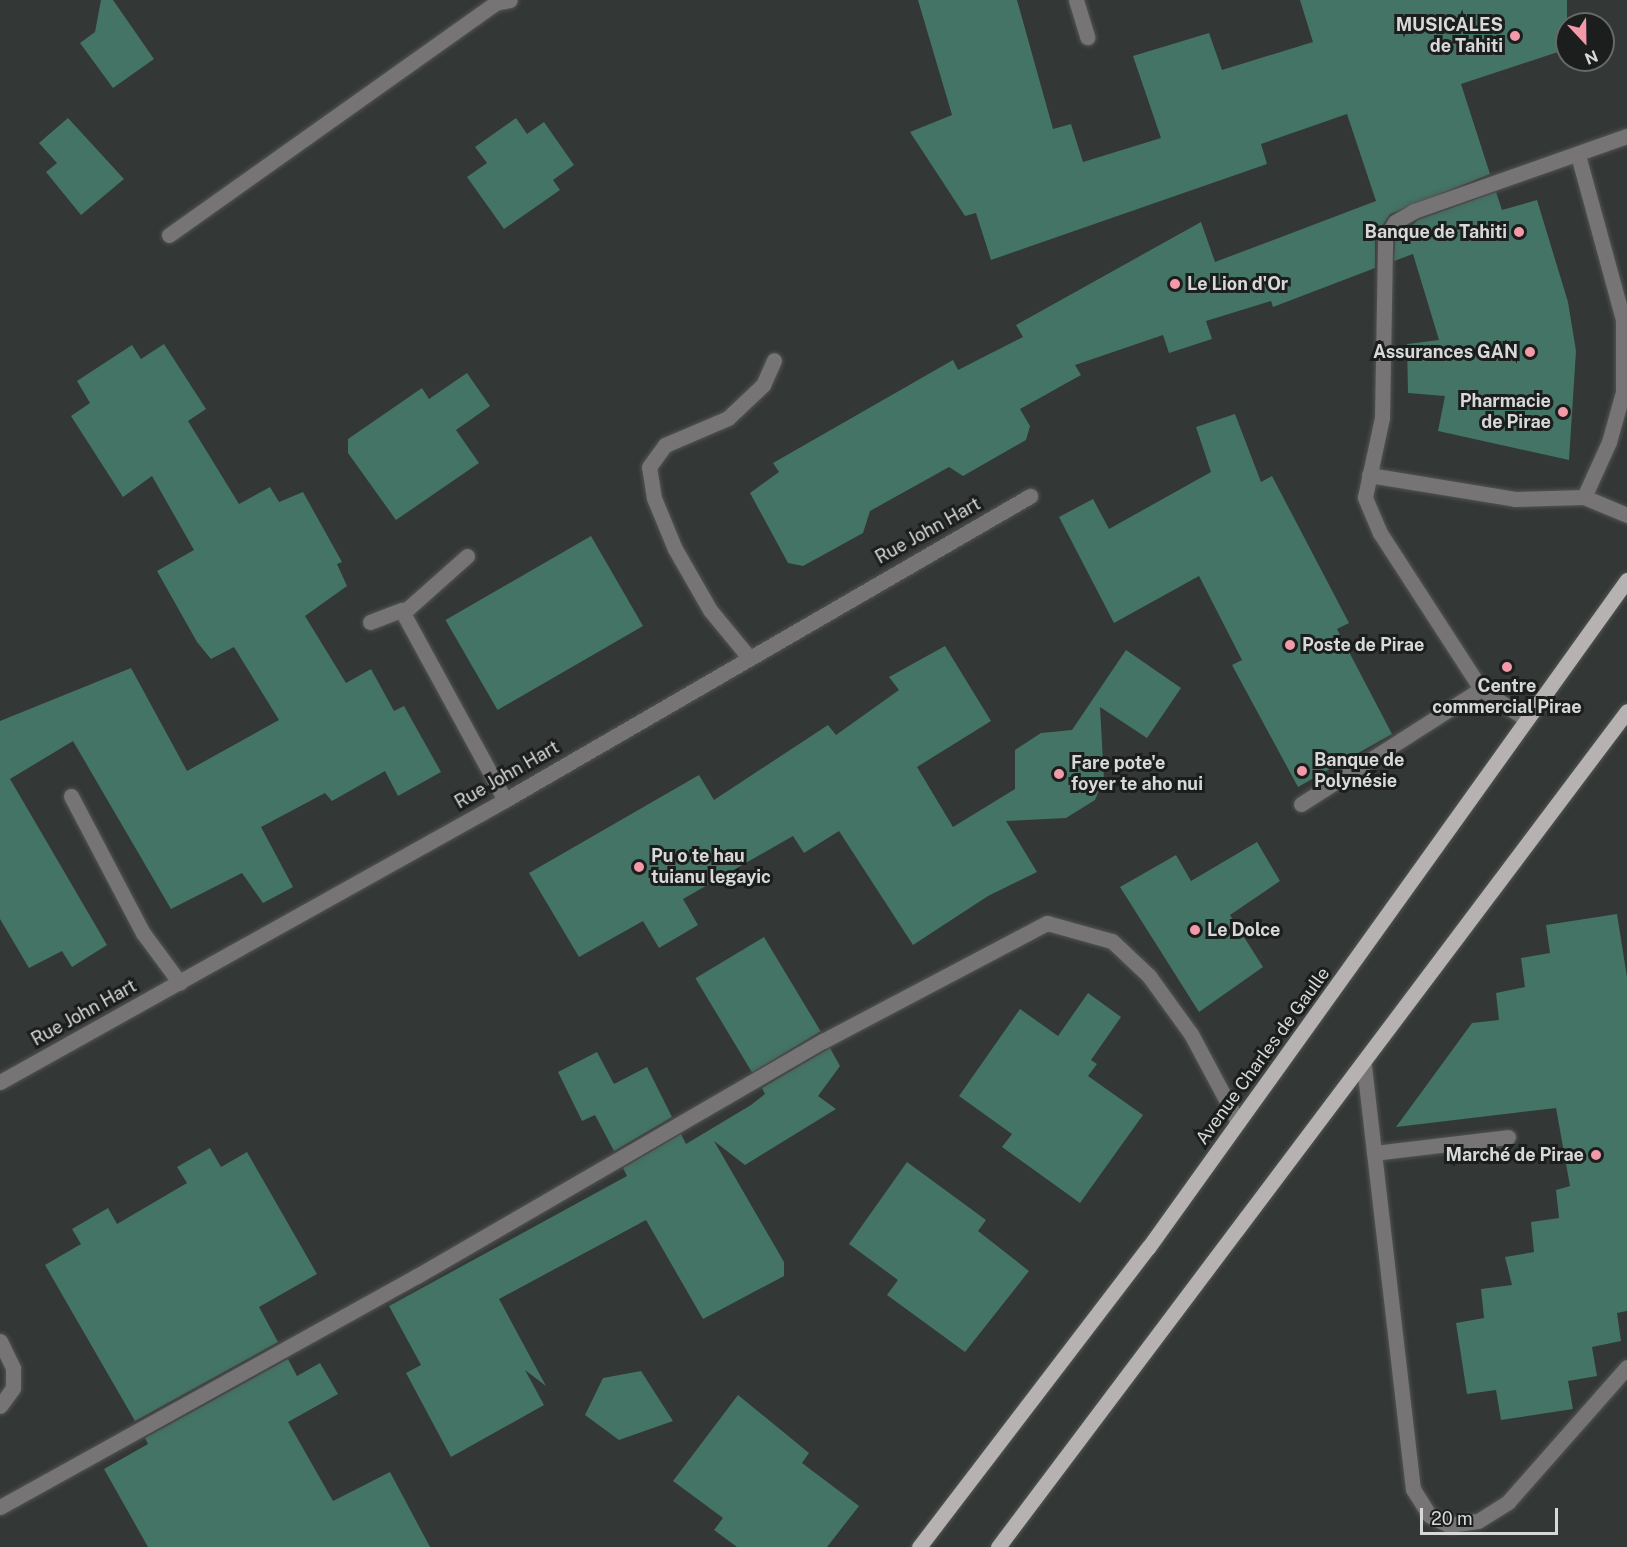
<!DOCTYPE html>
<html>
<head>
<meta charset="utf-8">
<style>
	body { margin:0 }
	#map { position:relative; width:1627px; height:1547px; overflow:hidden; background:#333735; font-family:"Public Sans",sans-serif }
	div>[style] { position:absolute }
	.building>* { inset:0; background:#447466; transform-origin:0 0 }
	.roads { filter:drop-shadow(0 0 2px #515452) drop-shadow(0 0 2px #515452) }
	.minor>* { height:15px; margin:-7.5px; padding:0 7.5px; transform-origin:7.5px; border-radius:7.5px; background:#767475 }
	.major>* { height:15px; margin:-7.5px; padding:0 7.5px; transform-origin:7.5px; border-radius:7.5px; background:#b6b2b2 }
	.dots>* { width:16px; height:16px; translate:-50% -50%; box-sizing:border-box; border:3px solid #1c1e1d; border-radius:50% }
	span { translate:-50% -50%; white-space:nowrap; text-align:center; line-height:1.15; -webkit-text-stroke:6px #1c1e1d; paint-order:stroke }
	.poi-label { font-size:18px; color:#d7d9d8; font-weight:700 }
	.right { translate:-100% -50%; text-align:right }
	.left { translate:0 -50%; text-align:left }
	.street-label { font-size:18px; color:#d7d9d8 }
	.north { position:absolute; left:1555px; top:12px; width:60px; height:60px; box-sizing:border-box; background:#1c1e1d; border:2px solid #676968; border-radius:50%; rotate:158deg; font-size:16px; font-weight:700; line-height:24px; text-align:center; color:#d7d9d8 }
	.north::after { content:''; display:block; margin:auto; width:21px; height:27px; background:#f39aa9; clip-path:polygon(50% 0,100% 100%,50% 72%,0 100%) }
	.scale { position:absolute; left:1420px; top:1508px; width:138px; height:27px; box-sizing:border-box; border:3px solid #d7d9d8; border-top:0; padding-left:8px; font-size:18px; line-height:21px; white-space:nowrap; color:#d7d9d8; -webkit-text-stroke:4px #1c1e1d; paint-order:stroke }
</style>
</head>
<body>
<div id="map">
	<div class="building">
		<i style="clip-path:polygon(101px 0,113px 0,154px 59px,113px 88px,80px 43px,95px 32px)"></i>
		<i style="clip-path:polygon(918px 0,1017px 0,1053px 129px,1071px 124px,1083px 162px,1161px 138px,1133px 56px,1209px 33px,1222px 70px,1313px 42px,1300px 0,1567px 0,1567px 49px,1461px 84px,1490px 174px,1390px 214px,1375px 237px,1375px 268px,1273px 307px,1271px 301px,1206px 321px,1212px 339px,1169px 353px,1163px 335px,1075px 365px,1081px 375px,1020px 409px,1030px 426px,1026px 440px,963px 476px,949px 467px,870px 511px,863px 533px,803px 566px,788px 563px,750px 493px,779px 472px,773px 463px,953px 360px,958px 370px,1023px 337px,1016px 325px,1201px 222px,1215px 262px,1376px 201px,1347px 114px,1261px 144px,1267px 164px,991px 260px,976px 213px,965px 216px,910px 132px,952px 115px)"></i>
		<i style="clip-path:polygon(68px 118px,124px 179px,81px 215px,46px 172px,57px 163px,39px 143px)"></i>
		<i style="clip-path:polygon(516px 118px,527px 134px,544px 122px,574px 165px,553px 180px,560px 190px,504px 229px,467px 177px,487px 163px,475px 147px)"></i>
		<i style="clip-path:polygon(1496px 192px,1502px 210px,1537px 200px,1568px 302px,1576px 351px,1569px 460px,1438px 431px,1445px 396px,1408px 393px,1407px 344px,1439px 340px,1413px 254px,1394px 261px,1395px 241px,1418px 220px)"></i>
		<i style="clip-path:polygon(164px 344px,206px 409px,188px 421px,239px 504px,270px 487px,279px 502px,303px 492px,342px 562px,337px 564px,347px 586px,305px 616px,346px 683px,371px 669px,394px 711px,404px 706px,441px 772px,398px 796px,385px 771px,332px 801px,325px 793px,261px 827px,293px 887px,263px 903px,242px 873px,171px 909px,73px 741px,10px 779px,107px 945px,72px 967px,62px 951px,29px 968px,0 919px,0 721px,131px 668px,187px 771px,279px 720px,234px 647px,211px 659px,197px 642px,157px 571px,194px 550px,152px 476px,123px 497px,71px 416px,90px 403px,77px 381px,132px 345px,141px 359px)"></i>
		<i style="clip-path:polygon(467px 373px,490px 406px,456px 430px,479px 463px,396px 520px,348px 453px,348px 439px,422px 388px,429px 399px)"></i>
		<i style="clip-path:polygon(1235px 414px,1261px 482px,1272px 476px,1349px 623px,1337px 629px,1392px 734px,1298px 787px,1232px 665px,1242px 660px,1199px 576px,1114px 623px,1059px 517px,1093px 499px,1109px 529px,1211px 472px,1196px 427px)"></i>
		<i style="left:591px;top:536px;width:104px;height:168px;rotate:60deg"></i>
		<i style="clip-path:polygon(945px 646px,991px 721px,917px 767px,953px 827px,1015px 789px,1015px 750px,1041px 733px,1072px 730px,1126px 650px,1181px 688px,1147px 738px,1100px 707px,1104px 779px,1095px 800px,1066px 818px,1006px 821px,1037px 872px,988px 896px,913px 945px,839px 831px,804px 853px,793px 836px,683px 899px,698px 925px,659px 948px,643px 921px,579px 957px,529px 873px,699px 775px,714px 800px,828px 725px,836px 735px,899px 690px,889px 677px)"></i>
		<i style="clip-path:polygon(1257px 842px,1280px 881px,1230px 915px,1263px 967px,1199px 1012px,1120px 887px,1176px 855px,1191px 881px)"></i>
		<i style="clip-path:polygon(1617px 914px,1627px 977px,1627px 1311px,1617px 1313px,1621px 1341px,1592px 1347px,1597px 1376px,1568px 1381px,1573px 1409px,1501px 1420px,1496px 1390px,1467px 1394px,1456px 1323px,1484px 1318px,1481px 1289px,1512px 1285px,1505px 1257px,1534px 1252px,1531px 1222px,1559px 1218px,1556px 1190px,1570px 1186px,1556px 1108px,1396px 1127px,1472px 1023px,1499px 1020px,1496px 993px,1525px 987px,1521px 958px,1550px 953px,1546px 925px)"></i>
		<i style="left:764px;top:937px;width:110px;height:80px;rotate:59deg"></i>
		<i style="clip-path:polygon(1088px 993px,1121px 1017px,1091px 1060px,1097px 1064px,1088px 1076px,1143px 1115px,1080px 1203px,1002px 1147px,1012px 1134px,959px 1096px,1020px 1009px,1058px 1036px)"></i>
		<i style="clip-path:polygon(830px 1048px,840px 1066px,818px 1096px,836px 1109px,745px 1165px,714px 1141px,784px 1262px,784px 1276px,703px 1319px,646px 1220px,499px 1299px,546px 1386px,525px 1370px,544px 1405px,451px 1457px,406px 1373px,421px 1365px,389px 1306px,627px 1176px,623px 1168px,681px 1134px,686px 1144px,751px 1105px,765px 1094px,762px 1088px)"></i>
		<i style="clip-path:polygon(597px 1052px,614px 1084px,647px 1067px,672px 1117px,614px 1151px,595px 1115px,582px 1121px,558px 1072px)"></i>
		<i style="clip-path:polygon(210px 1148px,221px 1167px,247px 1152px,317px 1274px,259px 1307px,278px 1342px,135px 1421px,45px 1265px,81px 1244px,72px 1229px,108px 1208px,117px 1224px,187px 1183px,177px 1167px)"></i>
		<i style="clip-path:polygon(907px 1162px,986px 1220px,978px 1231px,1029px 1271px,965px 1352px,887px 1295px,898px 1280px,849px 1244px)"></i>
		<i style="clip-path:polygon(288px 1359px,297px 1376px,320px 1363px,338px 1394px,288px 1422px,333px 1501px,390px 1472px,430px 1547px,148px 1547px,104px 1469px,148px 1444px,145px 1438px)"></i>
		<i style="clip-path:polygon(641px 1371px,673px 1421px,619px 1440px,585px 1415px,603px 1378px)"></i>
		<i style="clip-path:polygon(738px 1395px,809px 1453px,802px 1463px,859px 1506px,827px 1547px,737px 1547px,714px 1530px,723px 1518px,673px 1481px)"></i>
	</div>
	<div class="roads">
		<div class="minor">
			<i style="left:1076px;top:0;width:39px;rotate:73deg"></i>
			<i style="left:1578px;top:155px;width:171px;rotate:74.7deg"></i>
			<i style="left:1623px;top:320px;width:72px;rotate:90deg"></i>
			<i style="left:1623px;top:392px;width:52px;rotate:105.6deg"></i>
			<i style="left:1609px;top:442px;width:60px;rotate:114.4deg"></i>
			<i style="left:169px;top:235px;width:400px;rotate:-35.4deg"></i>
			<i style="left:495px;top:3px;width:15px;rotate:-11deg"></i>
			<i style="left:1369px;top:475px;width:148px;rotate:9.3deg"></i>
			<i style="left:1515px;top:499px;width:69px;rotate:-1.7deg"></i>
			<i style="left:1584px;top:497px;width:47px;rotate:22.7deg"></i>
			<i style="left:467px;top:556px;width:86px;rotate:138.3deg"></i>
			<i style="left:403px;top:613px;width:213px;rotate:61.4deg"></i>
			<i style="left:370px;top:622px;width:34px;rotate:-21deg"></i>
			<i style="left:747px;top:655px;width:58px;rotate:-129.4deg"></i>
			<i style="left:710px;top:610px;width:70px;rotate:-119.8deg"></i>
			<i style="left:675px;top:549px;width:55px;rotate:-112.4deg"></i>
			<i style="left:654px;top:498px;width:31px;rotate:-99deg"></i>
			<i style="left:649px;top:467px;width:27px;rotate:-54deg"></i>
			<i style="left:665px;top:445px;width:69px;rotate:-23.2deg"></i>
			<i style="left:728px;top:418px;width:48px;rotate:-43.3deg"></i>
			<i style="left:763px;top:385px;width:27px;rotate:-66deg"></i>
			<i style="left:1526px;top:719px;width:54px;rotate:-146.3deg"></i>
			<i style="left:1481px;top:689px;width:186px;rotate:-122.9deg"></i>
			<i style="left:1380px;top:533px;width:39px;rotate:-113deg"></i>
			<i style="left:1365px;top:497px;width:81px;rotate:-77.9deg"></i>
			<i style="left:1382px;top:418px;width:180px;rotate:-89deg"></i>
			<i style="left:1385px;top:238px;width:19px;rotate:-58deg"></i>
			<i style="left:1395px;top:222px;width:22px;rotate:-30deg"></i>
			<i style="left:1414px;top:211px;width:226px;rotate:-19.4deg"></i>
			<i style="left:71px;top:796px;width:155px;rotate:62.3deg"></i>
			<i style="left:143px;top:933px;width:62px;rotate:53.5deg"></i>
			<i style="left:1301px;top:804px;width:214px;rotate:-32.6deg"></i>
			<i style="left:1364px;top:1066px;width:426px;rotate:83.4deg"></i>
			<i style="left:1413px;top:1489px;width:31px;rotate:58deg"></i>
			<i style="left:1429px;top:1515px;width:22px;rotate:27deg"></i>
			<i style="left:1449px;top:1525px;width:29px;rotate:-8deg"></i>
			<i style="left:1478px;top:1521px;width:36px;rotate:-32deg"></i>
			<i style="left:1508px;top:1502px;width:180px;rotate:-48.6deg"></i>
			<i style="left:0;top:1082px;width:578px;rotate:-29.18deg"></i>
			<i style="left:505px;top:800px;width:607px;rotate:-30.07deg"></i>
			<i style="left:1374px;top:1153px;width:135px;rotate:-6.8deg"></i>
			<i style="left:0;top:1341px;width:30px;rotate:64deg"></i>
			<i style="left:13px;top:1368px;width:20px;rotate:90deg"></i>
			<i style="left:13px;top:1388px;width:22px;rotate:126deg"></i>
			<i style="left:0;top:1507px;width:477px;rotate:-29deg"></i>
			<i style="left:417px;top:1276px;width:469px;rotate:-30.1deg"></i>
			<i style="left:823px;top:1041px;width:253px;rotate:-27.8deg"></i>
			<i style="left:1047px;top:923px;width:67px;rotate:15.5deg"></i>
			<i style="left:1112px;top:941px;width:51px;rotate:43.4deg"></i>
			<i style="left:1149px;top:976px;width:72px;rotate:54.1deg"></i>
			<i style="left:1191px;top:1034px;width:100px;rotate:61.9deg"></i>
		</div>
		<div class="major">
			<i style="left:919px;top:1547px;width:377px;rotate:-52.6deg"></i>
			<i style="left:1148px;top:1248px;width:822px;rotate:-54.36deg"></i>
			<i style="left:998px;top:1547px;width:1046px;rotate:-53.04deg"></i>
		</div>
	</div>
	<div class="dots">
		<i style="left:1515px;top:36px;background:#f39aa9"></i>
		<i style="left:1519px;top:232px;background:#f39aa9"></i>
		<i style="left:1175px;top:284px;background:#f39aa9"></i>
		<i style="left:1530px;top:352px;background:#f39aa9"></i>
		<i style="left:1563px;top:412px;background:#f39aa9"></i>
		<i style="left:1290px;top:645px;background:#f39aa9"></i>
		<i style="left:1507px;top:667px;background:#f39aa9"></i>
		<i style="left:1302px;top:771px;background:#f39aa9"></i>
		<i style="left:1059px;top:774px;background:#f39aa9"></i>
		<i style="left:639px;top:867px;background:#f39aa9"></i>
		<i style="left:1195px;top:930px;background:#f39aa9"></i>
		<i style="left:1596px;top:1155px;background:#f39aa9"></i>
	</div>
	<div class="poi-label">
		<span class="right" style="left:1503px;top:36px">MUSICALES<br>de Tahiti</span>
		<span class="right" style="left:1507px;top:232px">Banque de Tahiti</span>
		<span class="left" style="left:1187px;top:284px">Le Lion d'Or</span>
		<span class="right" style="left:1518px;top:352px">Assurances GAN</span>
		<span class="right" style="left:1551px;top:412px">Pharmacie<br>de Pirae</span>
		<span class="left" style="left:1302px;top:645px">Poste de Pirae</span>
		<span style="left:1507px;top:697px">Centre<br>commercial Pirae</span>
		<span class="left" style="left:1314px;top:771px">Banque de<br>Polynésie</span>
		<span class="left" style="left:1071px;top:774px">Fare pote'e<br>foyer te aho nui</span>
		<span class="left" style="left:651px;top:867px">Pu o te hau<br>tuianu legayic</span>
		<span class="left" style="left:1207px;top:930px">Le Dolce</span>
		<span class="right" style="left:1584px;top:1155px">Marché de Pirae</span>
	</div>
	<div class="street-label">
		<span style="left:928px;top:531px;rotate:-29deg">Rue John Hart</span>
		<span style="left:507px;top:775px;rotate:-30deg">Rue John Hart</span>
		<span style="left:84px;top:1013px;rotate:-29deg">Rue John Hart</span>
		<span style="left:1263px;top:1056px;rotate:-54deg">Avenue Charles de Gaulle</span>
	</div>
	<div class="north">N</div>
	<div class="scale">20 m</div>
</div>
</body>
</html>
